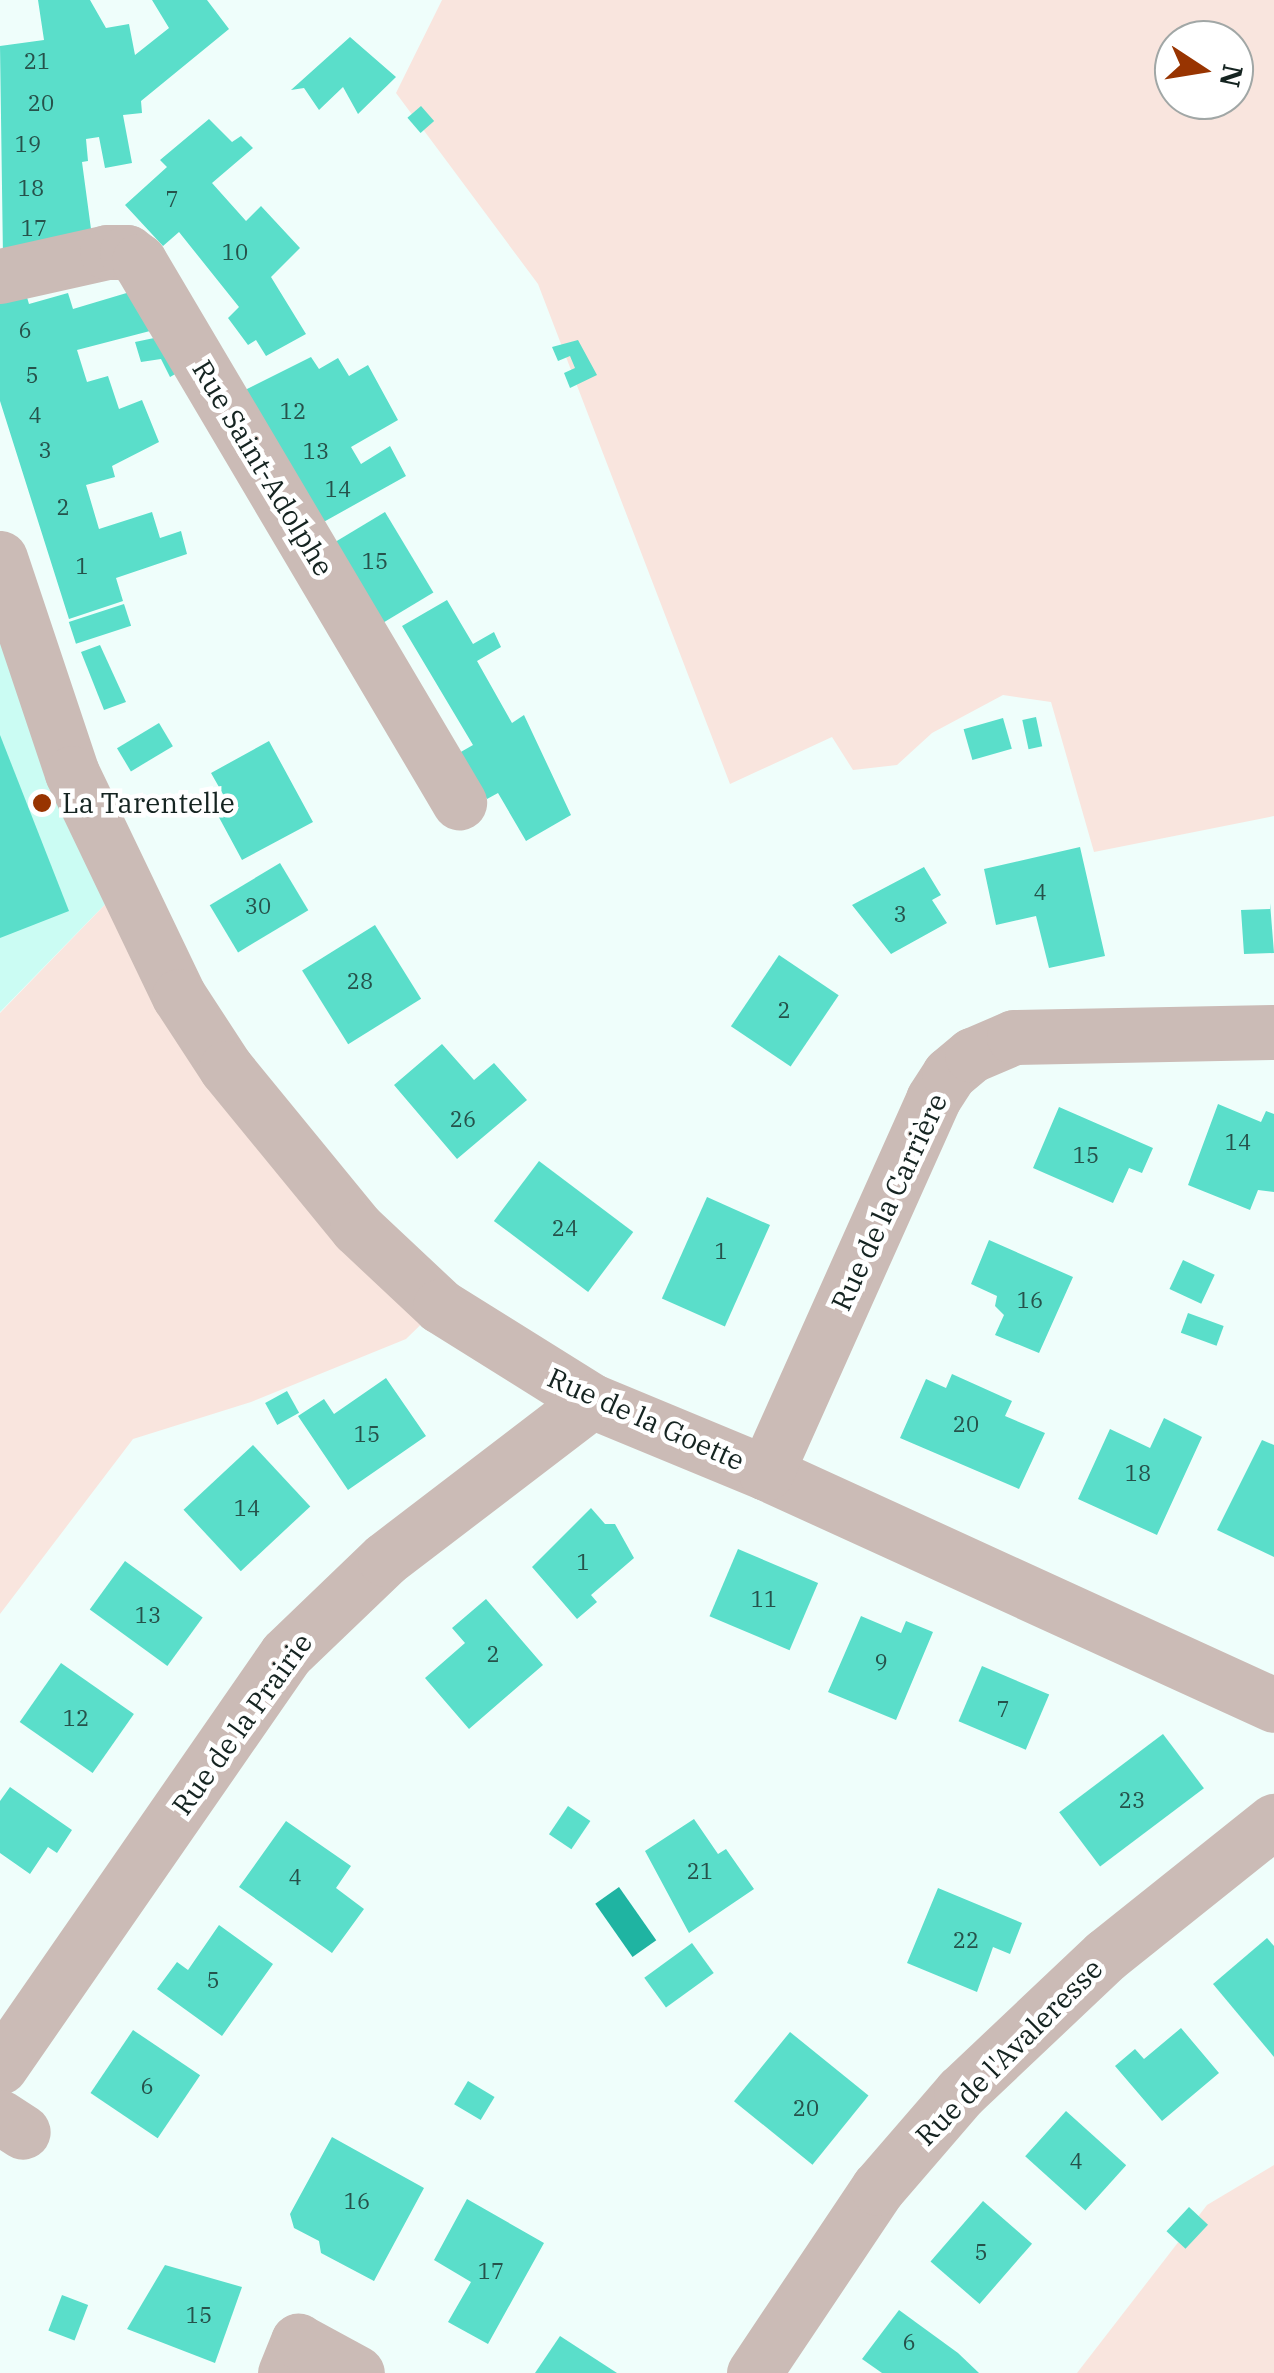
<!DOCTYPE html>
<html>
<head>
<meta charset="utf-8">
<style>
	body { margin:0 }
	#map { position:relative; width:1274px; height:2373px; overflow:hidden; background:#effefb; font-family:"IBM Plex Serif",serif }
	div>[style] { position:absolute }
	.built>* { inset:0; background:#cbfcf3 }
	.green>* { inset:0; background:#f9e5de }
	.water>* { inset:0; background:#1fb4a2; transform-origin:0 0 }
	.building>* { inset:0; background:#5adeca; transform-origin:0 0 }
	.minor>* { height:55px; margin:-27.5px; padding:0 27.5px; transform-origin:27.5px; border-radius:27.5px; background:#cbbbb6 }
	.dots>* { width:28px; height:28px; translate:-50% -50%; box-sizing:border-box; border:5px solid #fff; border-radius:50% }
	span { translate:-50% -50%; white-space:nowrap; text-align:center; line-height:1.15; -webkit-text-stroke:9px #fff; paint-order:stroke }
	.number-label { font-size:22px; color:#26524b }
	.number-label span { -webkit-text-stroke-width:0 }
	.street-label { font-size:28px; color:#152421 }
	.poi-label { font-size:28px; color:#152421 }
	.left { translate:0 -50%; text-align:left }
	.north { position:absolute; left:1154px; top:20px; width:100px; height:100px; box-sizing:border-box; background:#fff; border:2px solid #a1a7a6; border-radius:50%; rotate:102deg; font-size:28px; font-weight:700; line-height:40px; text-align:center; color:#152421 }
	.north::after { content:''; display:block; margin:auto; width:35px; height:45px; background:#983401; clip-path:polygon(50% 0,100% 100%,50% 72%,0 100%) }
</style>
</head>
<body>
<div id="map">
	<div class="built">
		<i style="clip-path:polygon(0 558px,123px 886px,0 1012px)"></i>
	</div>
	<div class="green">
		<i style="clip-path:polygon(evenodd,442px 0,1274px 0,1274px 816px,1094px 852px,1051px 702px,1003px 695px,932px 733px,897px 765px,853px 770px,832px 737px,730px 784px,538px 284px,396px 93px,442px 0,1174px 40px,1234px 40px,1234px 100px,1174px 100px,1174px 40px)"></i>
		<i style="clip-path:polygon(123px 886px,440px 1306px,406px 1339px,251px 1402px,133px 1439px,0 1614px,0 1013px)"></i>
		<i style="clip-path:polygon(1274px 2165px,1274px 2373px,1077px 2373px,1207px 2205px)"></i>
	</div>
	<div class="water">
		<i style="left:619px;top:1887px;width:65px;height:29px;rotate:55deg"></i>
	</div>
	<div class="building">
		<i style="clip-path:polygon(38px 0,90px 0,106px 28px,129px 24px,135px 55px,169px 28px,152px 0,207px 0,229px 29px,141px 101px,142px 113px,123px 115px,132px 163px,105px 168px,99px 137px,86px 139px,88px 161px,82px 162px,91px 229px,3px 258px,0 46px,44px 40px)"></i>
		<i style="clip-path:polygon(350px 37px,396px 77px,358px 114px,343px 87px,319px 110px,304px 88px,291px 90px)"></i>
		<i style="left:421px;top:106px;width:20px;height:18px;rotate:49deg"></i>
		<i style="clip-path:polygon(209px 119px,232px 142px,241px 136px,253px 148px,212px 183px,246px 221px,261px 206px,300px 248px,271px 277px,306px 334px,266px 356px,256px 340px,248px 345px,228px 318px,239px 307px,179px 232px,163px 246px,125px 205px,167px 167px,160px 160px)"></i>
		<i style="clip-path:polygon(23px 284px,29px 304px,68px 293px,73px 309px,150px 286px,173px 325px,77px 350px,87px 382px,108px 376px,119px 409px,142px 400px,159px 442px,112px 466px,115px 477px,86px 485px,99px 529px,152px 512px,160px 538px,181px 531px,187px 554px,116px 578px,123px 601px,69px 619px,0 401px,0 290px)"></i>
		<i style="clip-path:polygon(178px 333px,195px 363px,170px 377px,161px 359px,141px 362px,135px 342px)"></i>
		<i style="clip-path:polygon(578px 340px,597px 375px,570px 388px,564px 373px,575px 368px,570px 356px,558px 361px,552px 347px)"></i>
		<i style="clip-path:polygon(311px 357px,319px 369px,338px 358px,349px 376px,368px 365px,398px 420px,351px 447px,361px 464px,390px 446px,406px 476px,320px 524px,243px 391px)"></i>
		<i style="left:385px;top:512px;width:94px;height:64px;rotate:59deg"></i>
		<i style="clip-path:polygon(447px 600px,473px 644px,494px 632px,501px 647px,477px 661px,512px 723px,524px 715px,571px 815px,526px 841px,498px 793px,487px 799px,459px 753px,473px 745px,402px 626px)"></i>
		<i style="left:124px;top:604px;width:23px;height:58px;rotate:72deg"></i>
		<i style="clip-path:polygon(100px 645px,126px 702px,104px 710px,81px 652px)"></i>
		<i style="left:1036px;top:717px;width:30px;height:14px;rotate:78deg"></i>
		<i style="left:1003px;top:718px;width:32px;height:41px;rotate:74deg"></i>
		<i style="left:159px;top:723px;width:27px;height:49px;rotate:59deg"></i>
		<i style="clip-path:polygon(0 735px,69px 911px,0 938px)"></i>
		<i style="clip-path:polygon(269px 741px,313px 822px,242px 860px,215px 810px,228px 803px,211px 773px)"></i>
		<i style="clip-path:polygon(1080px 847px,1105px 956px,1049px 968px,1036px 916px,996px 925px,984px 869px)"></i>
		<i style="left:280px;top:863px;width:55px;height:82px;rotate:59deg"></i>
		<i style="clip-path:polygon(924px 867px,941px 895px,932px 900px,947px 923px,891px 954px,852px 905px)"></i>
		<i style="clip-path:polygon(1270px 903px,1274px 953px,1244px 954px,1241px 910px,1270px 909px)"></i>
		<i style="left:375px;top:925px;width:87px;height:86px;rotate:58deg"></i>
		<i style="left:779px;top:955px;width:72px;height:86px;rotate:34deg"></i>
		<i style="clip-path:polygon(442px 1044px,474px 1080px,494px 1063px,527px 1100px,457px 1159px,394px 1085px)"></i>
		<i style="clip-path:polygon(1218px 1104px,1261px 1122px,1266px 1111px,1274px 1114px,1274px 1192px,1258px 1190px,1250px 1210px,1188px 1185px)"></i>
		<i style="clip-path:polygon(1059px 1107px,1153px 1148px,1142px 1173px,1129px 1168px,1113px 1203px,1033px 1168px)"></i>
		<i style="left:539px;top:1161px;width:118px;height:75px;rotate:37deg"></i>
		<i style="left:707px;top:1197px;width:69px;height:111px;rotate:24deg"></i>
		<i style="clip-path:polygon(989px 1240px,1073px 1277px,1039px 1353px,995px 1335px,1004px 1315px,995px 1306px,997px 1296px,971px 1284px)"></i>
		<i style="left:1183px;top:1260px;width:35px;height:32px;rotate:25deg"></i>
		<i style="left:1188px;top:1313px;width:38px;height:21px;rotate:20deg"></i>
		<i style="clip-path:polygon(952px 1374px,1012px 1401px,1005px 1416px,1045px 1433px,1019px 1489px,900px 1438px,926px 1379px,946px 1388px)"></i>
		<i style="clip-path:polygon(386px 1378px,426px 1436px,348px 1490px,298px 1416px,324px 1399px,334px 1414px)"></i>
		<i style="left:287px;top:1391px;width:25px;height:25px;rotate:61deg"></i>
		<i style="clip-path:polygon(1164px 1418px,1202px 1437px,1157px 1535px,1078px 1499px,1110px 1429px,1150px 1448px)"></i>
		<i style="clip-path:polygon(1262px 1440px,1274px 1445px,1274px 1557px,1217px 1530px)"></i>
		<i style="left:253px;top:1445px;width:84px;height:95px;rotate:47deg"></i>
		<i style="clip-path:polygon(591px 1508px,605px 1524px,615px 1524px,634px 1558px,591px 1595px,597px 1602px,577px 1619px,532px 1567px)"></i>
		<i style="left:738px;top:1549px;width:87px;height:73px;rotate:23deg"></i>
		<i style="left:125px;top:1561px;width:96px;height:60px;rotate:36deg"></i>
		<i style="clip-path:polygon(486px 1599px,543px 1665px,469px 1729px,425px 1678px,465px 1643px,452px 1628px)"></i>
		<i style="clip-path:polygon(861px 1616px,901px 1633px,906px 1621px,933px 1632px,896px 1720px,828px 1692px)"></i>
		<i style="left:61px;top:1663px;width:89px;height:72px;rotate:35deg"></i>
		<i style="left:982px;top:1666px;width:73px;height:60px;rotate:23deg"></i>
		<i style="left:1163px;top:1734px;width:68px;height:130px;rotate:53deg"></i>
		<i style="clip-path:polygon(10px 1787px,72px 1830px,57px 1853px,48px 1847px,30px 1874px,0 1853px,0 1801px)"></i>
		<i style="left:568px;top:1806px;width:27px;height:34px;rotate:34deg"></i>
		<i style="clip-path:polygon(694px 1819px,718px 1854px,726px 1849px,754px 1889px,689px 1933px,645px 1851px)"></i>
		<i style="clip-path:polygon(286px 1821px,351px 1866px,336px 1888px,364px 1909px,332px 1953px,239px 1887px)"></i>
		<i style="clip-path:polygon(938px 1888px,1022px 1923px,1010px 1954px,993px 1947px,977px 1992px,907px 1963px)"></i>
		<i style="clip-path:polygon(219px 1925px,273px 1964px,222px 2036px,157px 1989px,177px 1962px,188px 1970px)"></i>
		<i style="clip-path:polygon(1267px 1938px,1274px 1946px,1274px 2057px,1213px 1984px)"></i>
		<i style="left:692px;top:1943px;width:37px;height:59px;rotate:54deg"></i>
		<i style="clip-path:polygon(1181px 2028px,1219px 2073px,1162px 2121px,1115px 2066px,1135px 2049px,1144px 2059px)"></i>
		<i style="left:133px;top:2030px;width:81px;height:76px;rotate:34deg"></i>
		<i style="left:790px;top:2032px;width:101px;height:89px;rotate:39deg"></i>
		<i style="left:468px;top:2081px;width:31px;height:27px;rotate:31deg"></i>
		<i style="left:1066px;top:2111px;width:81px;height:61px;rotate:42deg"></i>
		<i style="clip-path:polygon(332px 2137px,424px 2188px,374px 2281px,321px 2253px,319px 2241px,294px 2228px,290px 2214px)"></i>
		<i style="clip-path:polygon(467px 2199px,544px 2243px,488px 2344px,448px 2322px,471px 2282px,434px 2260px)"></i>
		<i style="left:983px;top:2201px;width:65px;height:80px;rotate:41deg"></i>
		<i style="left:1189px;top:2207px;width:26px;height:33px;rotate:43deg"></i>
		<i style="clip-path:polygon(165px 2265px,242px 2287px,215px 2363px,127px 2329px)"></i>
		<i style="left:62px;top:2295px;width:28px;height:38px;rotate:21deg"></i>
		<i style="clip-path:polygon(899px 2310px,958px 2353px,979px 2373px,882px 2373px,862px 2359px)"></i>
		<i style="clip-path:polygon(560px 2336px,617px 2373px,535px 2373px)"></i>
	</div>
	<div class="minor">
		<i style="left:0;top:276px;width:110px;rotate:-12.6deg"></i>
		<i style="left:107px;top:252px;width:20px"></i>
		<i style="left:127px;top:252px;width:15px;rotate:37deg"></i>
		<i style="left:139px;top:261px;width:629px;rotate:59.4deg"></i>
		<i style="left:0;top:558px;width:227px;rotate:71.5deg"></i>
		<i style="left:72px;top:773px;width:247px;rotate:64.4deg"></i>
		<i style="left:179px;top:996px;width:86px;rotate:56.9deg"></i>
		<i style="left:226px;top:1068px;width:207px;rotate:50.7deg"></i>
		<i style="left:357px;top:1228px;width:114px;rotate:43.2deg"></i>
		<i style="left:440px;top:1306px;width:179px;rotate:32deg"></i>
		<i style="left:592px;top:1401px;width:188px;rotate:22.5deg"></i>
		<i style="left:766px;top:1473px;width:558px;rotate:24.55deg"></i>
		<i style="left:766px;top:1473px;width:410px;rotate:-65.9deg"></i>
		<i style="left:933px;top:1099px;width:30px;rotate:-57deg"></i>
		<i style="left:949px;top:1074px;width:30px;rotate:-40deg"></i>
		<i style="left:972px;top:1055px;width:46px;rotate:-23.2deg"></i>
		<i style="left:1014px;top:1037px;width:260px;rotate:-1.1deg"></i>
		<i style="left:0;top:2067px;width:502px;rotate:-55.3deg"></i>
		<i style="left:286px;top:1654px;width:137px;rotate:-43.8deg"></i>
		<i style="left:385px;top:1559px;width:260px;rotate:-37.4deg"></i>
		<i style="left:0;top:2117px;width:27px;rotate:33deg"></i>
		<i style="left:285px;top:2373px;width:35px;rotate:-68deg"></i>
		<i style="left:298px;top:2341px;width:67px;rotate:28.5deg"></i>
		<i style="left:754px;top:2373px;width:223px;rotate:-56.2deg"></i>
		<i style="left:878px;top:2188px;width:127px;rotate:-49.2deg"></i>
		<i style="left:961px;top:2092px;width:199px;rotate:-43.4deg"></i>
		<i style="left:1106px;top:1955px;width:215px;rotate:-38.6deg"></i>
	</div>
	<div class="dots">
		<i style="left:42px;top:803px;background:#983401"></i>
	</div>
	<div class="number-label">
		<span style="left:37px;top:61px">21</span>
		<span style="left:41px;top:103px">20</span>
		<span style="left:28px;top:144px">19</span>
		<span style="left:31px;top:188px">18</span>
		<span style="left:172px;top:199px">7</span>
		<span style="left:34px;top:228px">17</span>
		<span style="left:235px;top:252px">10</span>
		<span style="left:25px;top:330px">6</span>
		<span style="left:32px;top:375px">5</span>
		<span style="left:293px;top:411px">12</span>
		<span style="left:35px;top:415px">4</span>
		<span style="left:45px;top:450px">3</span>
		<span style="left:316px;top:451px">13</span>
		<span style="left:338px;top:489px">14</span>
		<span style="left:63px;top:507px">2</span>
		<span style="left:375px;top:561px">15</span>
		<span style="left:82px;top:566px">1</span>
		<span style="left:1040px;top:892px">4</span>
		<span style="left:258px;top:906px">30</span>
		<span style="left:900px;top:914px">3</span>
		<span style="left:360px;top:981px">28</span>
		<span style="left:784px;top:1010px">2</span>
		<span style="left:463px;top:1119px">26</span>
		<span style="left:1238px;top:1142px">14</span>
		<span style="left:1086px;top:1155px">15</span>
		<span style="left:565px;top:1228px">24</span>
		<span style="left:721px;top:1251px">1</span>
		<span style="left:1030px;top:1300px">16</span>
		<span style="left:966px;top:1424px">20</span>
		<span style="left:367px;top:1434px">15</span>
		<span style="left:1138px;top:1473px">18</span>
		<span style="left:247px;top:1508px">14</span>
		<span style="left:583px;top:1562px">1</span>
		<span style="left:764px;top:1599px">11</span>
		<span style="left:148px;top:1615px">13</span>
		<span style="left:493px;top:1654px">2</span>
		<span style="left:881px;top:1662px">9</span>
		<span style="left:1003px;top:1709px">7</span>
		<span style="left:76px;top:1718px">12</span>
		<span style="left:1132px;top:1800px">23</span>
		<span style="left:700px;top:1871px">21</span>
		<span style="left:295px;top:1877px">4</span>
		<span style="left:966px;top:1940px">22</span>
		<span style="left:213px;top:1980px">5</span>
		<span style="left:147px;top:2086px">6</span>
		<span style="left:806px;top:2108px">20</span>
		<span style="left:1076px;top:2161px">4</span>
		<span style="left:357px;top:2201px">16</span>
		<span style="left:981px;top:2252px">5</span>
		<span style="left:491px;top:2271px">17</span>
		<span style="left:199px;top:2315px">15</span>
		<span style="left:909px;top:2342px">6</span>
	</div>
	<div class="street-label">
		<span style="left:263px;top:468px;rotate:59deg">Rue Saint-Adolphe</span>
		<span style="left:889px;top:1202px;rotate:-65deg">Rue de la Carrière</span>
		<span style="left:646px;top:1419px;rotate:24deg">Rue de la Goette</span>
		<span style="left:242px;top:1724px;rotate:-54deg">Rue de la Prairie</span>
		<span style="left:1009px;top:2052px;rotate:-45deg">Rue de l'Avaleresse</span>
	</div>
	<div class="poi-label">
		<span class="left" style="left:62px;top:803px">La Tarentelle</span>
	</div>
	<div class="north">N</div>
</div>
</body>
</html>
